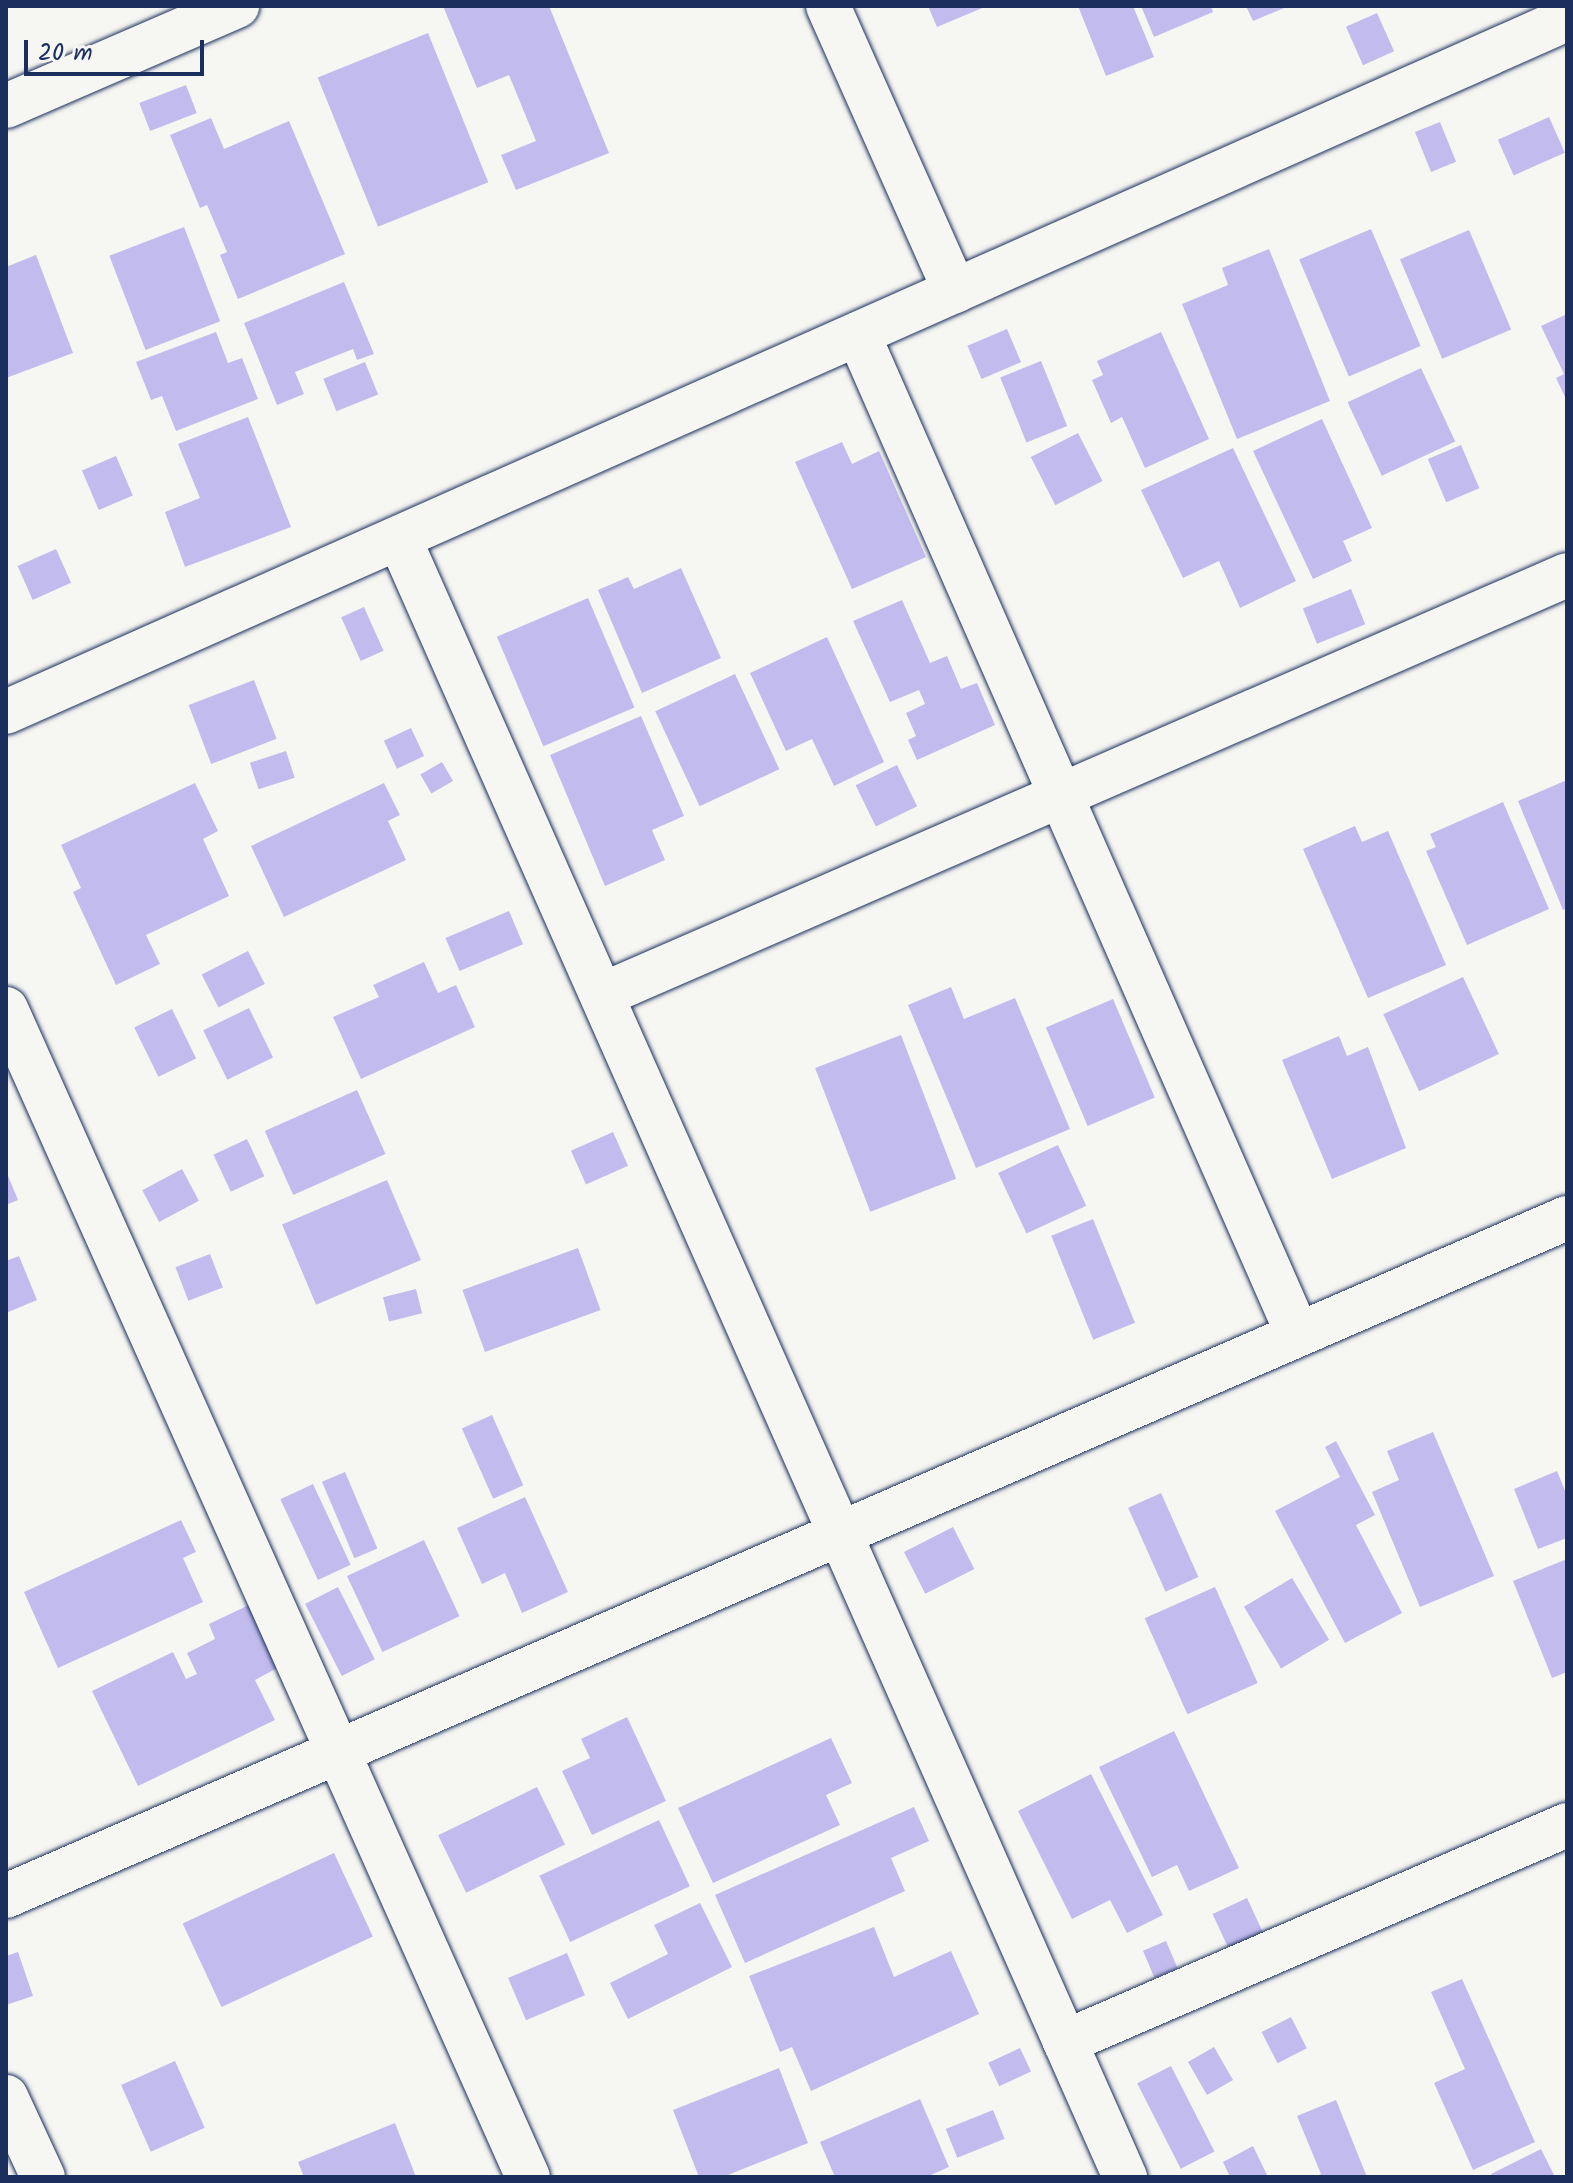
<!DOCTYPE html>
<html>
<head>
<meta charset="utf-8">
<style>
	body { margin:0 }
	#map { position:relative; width:1573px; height:2183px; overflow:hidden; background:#f6f6f2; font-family:Kalam,sans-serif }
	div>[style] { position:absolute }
	.building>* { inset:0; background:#c2bcee; transform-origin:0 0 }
	.roads { filter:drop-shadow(0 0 2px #1b2f5e) drop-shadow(0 0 2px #1b2f5e) }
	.minor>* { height:44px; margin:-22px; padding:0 22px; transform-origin:22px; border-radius:22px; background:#f6f6f2 }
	span { translate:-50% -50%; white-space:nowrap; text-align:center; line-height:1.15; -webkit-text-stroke:6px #f6f6f2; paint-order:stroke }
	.frame { position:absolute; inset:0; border:8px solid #1b2f5e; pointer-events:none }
	.scale { position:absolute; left:24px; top:40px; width:180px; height:36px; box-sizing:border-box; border:4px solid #1b2f5e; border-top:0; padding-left:10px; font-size:24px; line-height:28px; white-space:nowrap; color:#1b2f5e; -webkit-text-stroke:6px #f6f6f2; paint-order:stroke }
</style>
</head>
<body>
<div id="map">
	<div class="building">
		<i style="clip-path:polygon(443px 6px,549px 6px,609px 153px,516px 190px,501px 155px,536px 141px,509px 75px,477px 88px)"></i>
		<i style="clip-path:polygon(928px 6px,987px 6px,937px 27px)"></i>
		<i style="clip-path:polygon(1078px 6px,1133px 6px,1154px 57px,1106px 76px)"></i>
		<i style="clip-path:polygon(1141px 6px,1211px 6px,1213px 12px,1154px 37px)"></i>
		<i style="clip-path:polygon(1246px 6px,1289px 6px,1253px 21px)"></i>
		<i style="left:1377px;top:13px;width:42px;height:34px;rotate:66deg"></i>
		<i style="left:428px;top:33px;width:161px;height:119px;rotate:68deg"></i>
		<i style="left:186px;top:85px;width:30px;height:50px;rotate:69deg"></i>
		<i style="left:1549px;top:117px;width:39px;height:56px;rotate:66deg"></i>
		<i style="clip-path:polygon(211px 118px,224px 149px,289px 121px,345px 254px,238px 299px,220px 255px,227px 252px,207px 205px,200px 208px,170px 135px)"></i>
		<i style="left:1440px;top:122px;width:43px;height:27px;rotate:68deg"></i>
		<i style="left:184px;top:227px;width:101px;height:80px;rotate:69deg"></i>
		<i style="left:1371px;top:229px;width:127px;height:78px;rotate:67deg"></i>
		<i style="left:1469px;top:230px;width:108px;height:75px;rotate:67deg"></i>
		<i style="clip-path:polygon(1269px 249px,1330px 401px,1237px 439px,1182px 304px,1228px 285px,1222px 268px)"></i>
		<i style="clip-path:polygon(36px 255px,73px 353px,6px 378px,6px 267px)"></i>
		<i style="clip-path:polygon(344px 282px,374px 354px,357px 360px,353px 349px,295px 372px,304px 394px,277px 405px,244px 323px)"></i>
		<i style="clip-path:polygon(1567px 314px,1567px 401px,1556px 378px,1564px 374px,1541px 326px)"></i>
		<i style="left:1007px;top:329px;width:36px;height:43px;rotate:67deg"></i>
		<i style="clip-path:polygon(216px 332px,228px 363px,242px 358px,258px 399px,176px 431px,162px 396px,151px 400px,136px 362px)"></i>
		<i style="clip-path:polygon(1161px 332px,1209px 439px,1145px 468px,1122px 417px,1111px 423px,1092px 380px,1103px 375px,1097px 361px)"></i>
		<i style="left:1041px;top:361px;width:70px;height:44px;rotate:68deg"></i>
		<i style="left:365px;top:362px;width:35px;height:45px;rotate:68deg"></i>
		<i style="left:1421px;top:368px;width:81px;height:81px;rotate:65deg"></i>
		<i style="clip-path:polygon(248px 417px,291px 527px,185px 567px,165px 512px,200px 498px,178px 444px)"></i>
		<i style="clip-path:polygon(1322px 419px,1372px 528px,1343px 541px,1352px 561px,1313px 579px,1253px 451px)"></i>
		<i style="left:1078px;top:433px;width:54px;height:53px;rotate:63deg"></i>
		<i style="clip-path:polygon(842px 442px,852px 464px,879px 451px,926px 557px,852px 589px,795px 462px)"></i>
		<i style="left:1461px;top:445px;width:47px;height:36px;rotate:67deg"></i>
		<i style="clip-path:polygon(1233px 448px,1296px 581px,1240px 608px,1219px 561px,1183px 578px,1141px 490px)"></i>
		<i style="left:116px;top:456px;width:43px;height:37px;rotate:67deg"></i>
		<i style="left:56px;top:549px;width:37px;height:42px;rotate:66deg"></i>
		<i style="clip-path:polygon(681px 568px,721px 658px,642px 693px,598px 590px,628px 577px,634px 589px)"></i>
		<i style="left:1351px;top:589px;width:38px;height:52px;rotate:68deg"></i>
		<i style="left:588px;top:598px;width:119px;height:99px;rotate:67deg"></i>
		<i style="clip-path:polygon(902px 600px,930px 663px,947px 656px,961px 689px,977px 683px,995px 725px,917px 760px,908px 740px,916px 736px,906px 713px,925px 704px,919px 690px,890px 702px,853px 621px)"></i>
		<i style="left:364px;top:607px;width:48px;height:25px;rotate:66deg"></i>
		<i style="clip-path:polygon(827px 637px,884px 762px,834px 786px,812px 739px,786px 751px,750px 673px)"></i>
		<i style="left:735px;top:674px;width:105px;height:88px;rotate:65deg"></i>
		<i style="left:254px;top:680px;width:63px;height:70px;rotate:69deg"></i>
		<i style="clip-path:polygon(641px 716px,684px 816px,652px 830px,665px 860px,605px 886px,550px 755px)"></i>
		<i style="left:411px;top:728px;width:31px;height:30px;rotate:65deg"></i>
		<i style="left:286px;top:751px;width:28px;height:38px;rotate:72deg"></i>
		<i style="left:442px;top:762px;width:22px;height:25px;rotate:60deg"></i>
		<i style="left:897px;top:765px;width:46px;height:46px;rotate:64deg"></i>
		<i style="clip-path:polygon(1567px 780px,1567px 908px,1563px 910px,1518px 801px)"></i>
		<i style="clip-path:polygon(195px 783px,218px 831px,203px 839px,229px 896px,146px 935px,160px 964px,116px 985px,73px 892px,81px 888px,61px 845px)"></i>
		<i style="clip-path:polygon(384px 783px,400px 815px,388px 821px,406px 860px,284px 917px,251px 846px)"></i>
		<i style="clip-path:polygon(1503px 802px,1549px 909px,1467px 945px,1426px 851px,1436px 847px,1430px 834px)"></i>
		<i style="clip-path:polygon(1355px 826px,1362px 842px,1388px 831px,1446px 965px,1368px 998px,1303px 849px)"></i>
		<i style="left:509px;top:911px;width:36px;height:69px;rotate:67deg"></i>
		<i style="left:248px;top:951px;width:37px;height:52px;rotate:63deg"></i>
		<i style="clip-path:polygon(424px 962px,438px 993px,456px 985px,475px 1027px,361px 1079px,333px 1017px,379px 997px,373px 985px)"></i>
		<i style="left:1463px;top:977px;width:85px;height:88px;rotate:65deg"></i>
		<i style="clip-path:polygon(951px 987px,964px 1019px,1015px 998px,1070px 1129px,976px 1168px,908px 1005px)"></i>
		<i style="left:1113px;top:999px;width:107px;height:73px;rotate:67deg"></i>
		<i style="left:249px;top:1008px;width:55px;height:51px;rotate:64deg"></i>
		<i style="left:172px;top:1009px;width:55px;height:42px;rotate:64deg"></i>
		<i style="left:901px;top:1035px;width:154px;height:92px;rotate:69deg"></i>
		<i style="clip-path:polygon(1339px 1036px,1347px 1056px,1368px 1047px,1406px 1148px,1332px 1179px,1282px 1060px)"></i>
		<i style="left:357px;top:1090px;width:70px;height:101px;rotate:66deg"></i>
		<i style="left:613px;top:1132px;width:37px;height:46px;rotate:66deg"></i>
		<i style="left:247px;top:1139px;width:41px;height:37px;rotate:65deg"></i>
		<i style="left:1058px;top:1145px;width:67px;height:66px;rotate:65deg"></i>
		<i style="left:182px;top:1169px;width:36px;height:45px;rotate:62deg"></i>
		<i style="clip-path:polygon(6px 1171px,18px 1200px,6px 1205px)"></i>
		<i style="left:387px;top:1180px;width:87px;height:114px;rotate:67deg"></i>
		<i style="left:1093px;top:1219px;width:112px;height:45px;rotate:68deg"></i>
		<i style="left:578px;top:1248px;width:66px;height:123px;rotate:70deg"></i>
		<i style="left:210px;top:1254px;width:36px;height:37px;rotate:69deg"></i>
		<i style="clip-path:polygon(19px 1256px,37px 1300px,6px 1313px,6px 1261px)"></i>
		<i style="left:416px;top:1289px;width:25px;height:34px;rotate:76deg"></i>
		<i style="left:492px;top:1415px;width:77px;height:33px;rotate:66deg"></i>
		<i style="clip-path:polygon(1433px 1432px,1494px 1576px,1420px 1607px,1372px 1492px,1399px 1480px,1387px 1451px)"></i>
		<i style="clip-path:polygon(1336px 1441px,1375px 1515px,1356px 1525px,1402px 1613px,1345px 1643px,1275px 1511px,1340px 1477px,1325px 1447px)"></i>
		<i style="clip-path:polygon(1557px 1471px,1567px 1496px,1567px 1538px,1538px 1549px,1514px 1489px)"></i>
		<i style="left:345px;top:1472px;width:83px;height:25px;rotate:67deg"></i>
		<i style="left:313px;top:1484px;width:89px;height:36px;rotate:65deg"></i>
		<i style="left:1161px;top:1493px;width:92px;height:36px;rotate:66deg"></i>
		<i style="clip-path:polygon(525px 1497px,568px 1592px,522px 1613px,505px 1573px,482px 1584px,457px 1528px)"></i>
		<i style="clip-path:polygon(181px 1520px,196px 1552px,183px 1558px,203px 1602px,58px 1668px,24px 1592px)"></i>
		<i style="left:953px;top:1527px;width:47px;height:55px;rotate:63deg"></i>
		<i style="left:424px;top:1540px;width:84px;height:85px;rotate:65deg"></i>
		<i style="clip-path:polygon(1567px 1559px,1567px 1672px,1552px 1678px,1513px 1581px)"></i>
		<i style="left:1292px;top:1578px;width:72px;height:56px;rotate:59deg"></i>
		<i style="left:338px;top:1587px;width:81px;height:37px;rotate:63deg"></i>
		<i style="left:1215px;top:1587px;width:105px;height:77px;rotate:66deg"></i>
		<i style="clip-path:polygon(251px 1604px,281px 1666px,255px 1680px,275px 1720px,138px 1786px,92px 1691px,173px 1652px,186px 1679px,197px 1674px,187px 1653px,215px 1639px,209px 1624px)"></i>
		<i style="clip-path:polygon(627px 1717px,666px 1801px,592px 1835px,562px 1771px,590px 1758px,581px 1739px)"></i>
		<i style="clip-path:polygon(1174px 1731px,1239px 1868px,1189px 1891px,1177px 1865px,1152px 1877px,1099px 1767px)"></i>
		<i style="clip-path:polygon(831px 1738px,852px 1783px,826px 1795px,840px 1825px,713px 1883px,678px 1808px)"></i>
		<i style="clip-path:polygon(1091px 1774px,1163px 1915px,1127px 1933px,1110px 1900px,1072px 1919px,1018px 1811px)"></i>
		<i style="left:537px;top:1787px;width:64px;height:110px;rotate:64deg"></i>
		<i style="clip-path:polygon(914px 1807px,929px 1841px,891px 1858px,905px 1891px,745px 1963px,715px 1895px)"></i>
		<i style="left:659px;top:1820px;width:73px;height:132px;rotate:65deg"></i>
		<i style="left:334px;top:1853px;width:92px;height:167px;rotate:65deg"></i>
		<i style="left:1247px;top:1898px;width:44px;height:38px;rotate:65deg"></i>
		<i style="clip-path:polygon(700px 1903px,732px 1967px,628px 2019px,610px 1983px,668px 1954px,654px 1925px)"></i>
		<i style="clip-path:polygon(874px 1927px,894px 1977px,951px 1951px,979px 2014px,811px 2091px,792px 2047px,780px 2052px,749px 1976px)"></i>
		<i style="left:1166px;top:1941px;width:30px;height:25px;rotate:67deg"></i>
		<i style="clip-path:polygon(18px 1952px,33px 1996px,6px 2005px,6px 1956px)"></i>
		<i style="left:567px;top:1953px;width:46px;height:64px;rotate:67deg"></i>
		<i style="clip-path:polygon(1462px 1979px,1535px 2142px,1473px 2170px,1434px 2083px,1465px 2069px,1431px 1992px)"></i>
		<i style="left:1291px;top:2017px;width:35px;height:33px;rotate:63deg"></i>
		<i style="left:1214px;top:2047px;width:38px;height:30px;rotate:60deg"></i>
		<i style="left:1020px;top:2048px;width:26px;height:35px;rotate:65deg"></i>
		<i style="left:175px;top:2061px;width:73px;height:59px;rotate:66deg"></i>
		<i style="left:1171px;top:2066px;width:96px;height:38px;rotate:63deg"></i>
		<i style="clip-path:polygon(779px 2068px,808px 2143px,723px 2177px,699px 2177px,673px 2110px)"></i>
		<i style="clip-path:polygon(920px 2099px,949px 2167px,926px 2177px,835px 2177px,820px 2142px)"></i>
		<i style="clip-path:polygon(1336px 2100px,1367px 2177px,1314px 2177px,1321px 2174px,1297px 2116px)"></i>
		<i style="left:993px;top:2110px;width:31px;height:51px;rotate:68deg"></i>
		<i style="clip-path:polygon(395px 2123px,416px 2177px,304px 2177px,298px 2162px)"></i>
		<i style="clip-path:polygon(1253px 2146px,1268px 2177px,1230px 2177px,1223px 2162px)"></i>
		<i style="clip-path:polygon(1541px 2149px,1555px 2177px,1493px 2177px,1491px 2174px)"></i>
	</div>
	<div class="roads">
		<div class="minor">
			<i style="left:828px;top:6px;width:312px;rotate:66deg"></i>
			<i style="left:6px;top:106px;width:252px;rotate:-23.4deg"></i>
			<i style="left:858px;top:334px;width:1093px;rotate:66.27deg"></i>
			<i style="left:399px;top:538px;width:1793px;rotate:66.11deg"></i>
			<i style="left:6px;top:712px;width:1708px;rotate:-23.94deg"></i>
			<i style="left:602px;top:995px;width:1052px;rotate:-23.52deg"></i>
			<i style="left:6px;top:1009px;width:1279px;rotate:65.92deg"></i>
			<i style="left:6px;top:1896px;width:1702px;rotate:-23.48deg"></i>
			<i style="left:1065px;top:2042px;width:547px;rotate:-23.38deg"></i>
			<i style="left:6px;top:2097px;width:88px;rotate:65.2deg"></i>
		</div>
	</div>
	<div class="frame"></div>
	<div class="scale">20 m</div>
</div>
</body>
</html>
